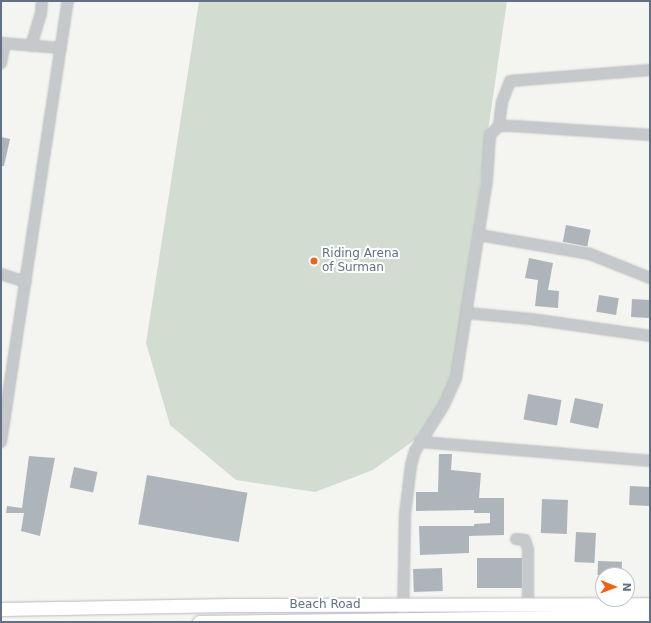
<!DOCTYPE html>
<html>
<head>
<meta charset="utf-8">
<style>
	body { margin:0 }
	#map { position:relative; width:651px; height:623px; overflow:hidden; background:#f4f4f0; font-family:"DejaVu Sans",sans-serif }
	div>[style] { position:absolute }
	.green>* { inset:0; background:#d3dcd0 }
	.building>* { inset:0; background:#aeb5ba; transform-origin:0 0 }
	.roads { filter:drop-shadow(0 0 1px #b8bbbf) drop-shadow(0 0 1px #b8bbbf) }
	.minor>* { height:10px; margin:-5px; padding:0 5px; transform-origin:5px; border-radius:5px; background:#c6c9cc }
	.major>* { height:13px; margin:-6.5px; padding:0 6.5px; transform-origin:6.5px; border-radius:6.5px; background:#fff }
	.dots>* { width:11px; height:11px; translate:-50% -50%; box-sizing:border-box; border:2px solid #fff; border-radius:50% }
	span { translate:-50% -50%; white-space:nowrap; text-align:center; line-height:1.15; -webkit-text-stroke:4px #fff; paint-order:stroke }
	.poi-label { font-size:12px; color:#617083 }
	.left { translate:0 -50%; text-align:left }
	.street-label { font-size:12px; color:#617083 }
	.frame { position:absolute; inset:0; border:2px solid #617083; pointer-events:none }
	.north { position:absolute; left:595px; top:567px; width:40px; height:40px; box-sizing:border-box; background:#fff; border:1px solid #c0c6cd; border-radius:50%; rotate:91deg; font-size:11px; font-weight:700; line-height:16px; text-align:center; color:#617083 }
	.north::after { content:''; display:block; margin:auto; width:14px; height:18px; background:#ef6315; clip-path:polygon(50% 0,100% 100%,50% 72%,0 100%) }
</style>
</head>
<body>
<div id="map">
	<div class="green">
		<i style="clip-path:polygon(199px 1px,507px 1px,453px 370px,443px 398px,416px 439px,373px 470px,315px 492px,236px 480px,170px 425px,146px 343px)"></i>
	</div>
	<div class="building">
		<i style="clip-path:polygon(1px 137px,10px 139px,4px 166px,1px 166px)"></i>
		<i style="left:566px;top:225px;width:25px;height:17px;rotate:11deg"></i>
		<i style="clip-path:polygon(529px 258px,553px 263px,548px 290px,559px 291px,558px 308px,535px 306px,538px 280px,525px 278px)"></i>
		<i style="left:599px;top:295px;width:20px;height:17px;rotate:9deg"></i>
		<i style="left:632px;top:299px;width:18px;height:18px;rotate:3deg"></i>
		<i style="left:528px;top:394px;width:34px;height:26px;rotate:10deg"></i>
		<i style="left:575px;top:398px;width:29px;height:25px;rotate:12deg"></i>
		<i style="clip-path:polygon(439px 454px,452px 454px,451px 470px,481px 473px,479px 498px,504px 498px,504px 535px,469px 536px,469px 553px,420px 555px,419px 526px,474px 526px,474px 524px,490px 523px,490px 513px,474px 513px,474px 510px,416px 511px,416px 492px,438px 492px)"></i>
		<i style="clip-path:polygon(29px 456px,55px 458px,40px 536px,21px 531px,24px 513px,6px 513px,7px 506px,22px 508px)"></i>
		<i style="left:74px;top:467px;width:24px;height:21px;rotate:12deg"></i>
		<i style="left:147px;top:475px;width:102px;height:50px;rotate:10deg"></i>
		<i style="left:630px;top:486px;width:20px;height:19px;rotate:3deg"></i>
		<i style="left:542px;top:499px;width:26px;height:34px;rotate:2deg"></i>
		<i style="left:576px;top:532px;width:20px;height:30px;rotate:3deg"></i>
		<i style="left:522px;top:558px;width:30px;height:45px;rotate:90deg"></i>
		<i style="left:598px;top:561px;width:24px;height:14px;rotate:2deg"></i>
		<i style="left:442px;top:568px;width:23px;height:29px;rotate:88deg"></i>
	</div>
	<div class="roads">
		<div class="minor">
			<i style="left:1px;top:43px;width:60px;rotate:4.8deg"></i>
			<i style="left:31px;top:46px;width:34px;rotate:-73deg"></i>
			<i style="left:41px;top:13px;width:12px;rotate:-85deg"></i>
			<i style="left:1px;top:63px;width:20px;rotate:-79deg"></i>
			<i style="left:499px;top:126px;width:24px;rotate:-83deg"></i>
			<i style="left:502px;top:102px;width:22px;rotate:-69deg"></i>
			<i style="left:510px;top:81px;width:140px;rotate:-4.5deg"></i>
			<i style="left:479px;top:235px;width:113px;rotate:9.7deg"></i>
			<i style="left:590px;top:254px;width:65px;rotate:21.8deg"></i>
			<i style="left:1px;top:274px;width:26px;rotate:18deg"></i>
			<i style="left:467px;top:313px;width:64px;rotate:5.4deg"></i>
			<i style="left:531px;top:319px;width:120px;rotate:8.1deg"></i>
			<i style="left:1px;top:442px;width:446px;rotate:-81.4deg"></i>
			<i style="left:420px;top:442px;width:231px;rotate:4.7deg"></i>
			<i style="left:516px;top:539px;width:9px;rotate:6deg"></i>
			<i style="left:525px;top:540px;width:9px;rotate:72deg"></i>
			<i style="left:528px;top:549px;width:56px;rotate:90deg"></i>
			<i style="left:403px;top:619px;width:105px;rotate:-88.9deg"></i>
			<i style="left:405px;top:514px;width:49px;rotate:-83deg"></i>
			<i style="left:411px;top:465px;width:15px;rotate:-74deg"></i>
			<i style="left:415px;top:451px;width:54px;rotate:-57.8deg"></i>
			<i style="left:444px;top:405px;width:30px;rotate:-66deg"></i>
			<i style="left:456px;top:378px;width:201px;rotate:-81.1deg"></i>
			<i style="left:487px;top:179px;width:44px;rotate:-86.1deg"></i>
			<i style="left:490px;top:135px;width:13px;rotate:-45deg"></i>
			<i style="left:499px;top:126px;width:15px"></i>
			<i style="left:514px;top:126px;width:136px;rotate:3.8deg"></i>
		</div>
		<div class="major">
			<i style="left:1px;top:609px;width:230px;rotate:-1deg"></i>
			<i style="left:231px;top:605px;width:419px;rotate:-0.1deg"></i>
			<i style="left:199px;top:622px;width:451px;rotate:-0.8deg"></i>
		</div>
	</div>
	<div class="dots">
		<i style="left:314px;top:261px;background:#ef6315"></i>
	</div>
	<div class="poi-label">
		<span class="left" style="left:322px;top:261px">Riding Arena<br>of Surman</span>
	</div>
	<div class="street-label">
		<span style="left:325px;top:605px">Beach Road</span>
	</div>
	<div class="frame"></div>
	<div class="north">N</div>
</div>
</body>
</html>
